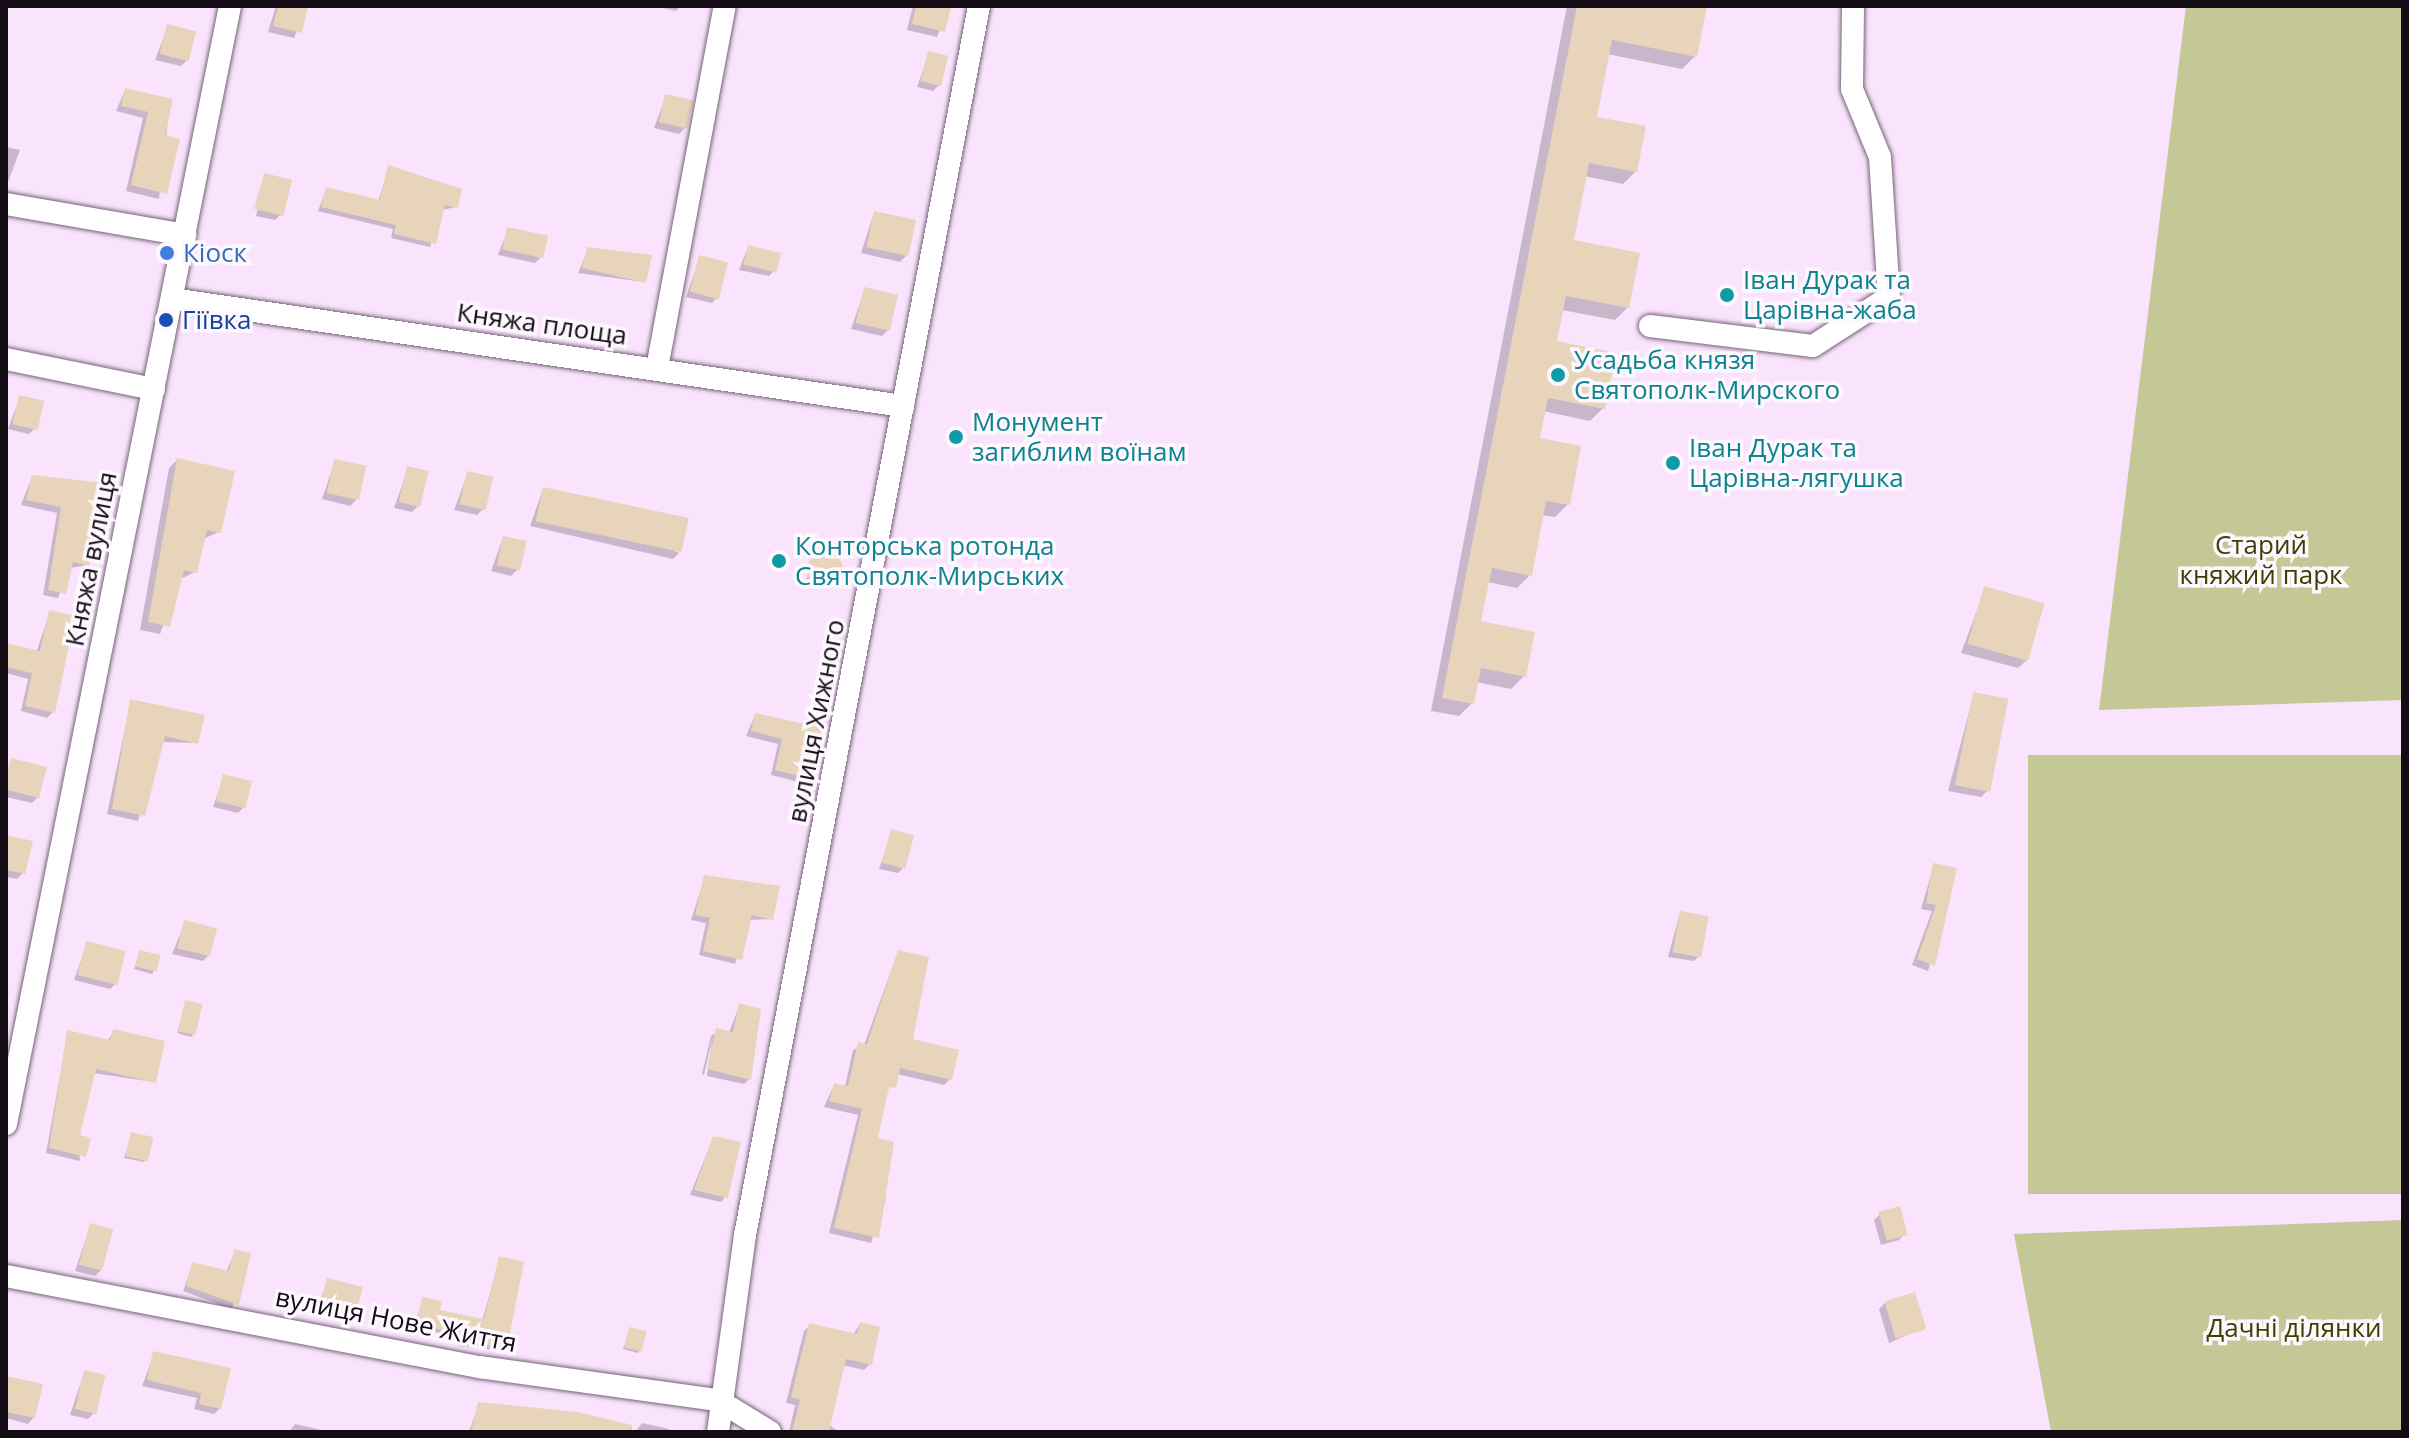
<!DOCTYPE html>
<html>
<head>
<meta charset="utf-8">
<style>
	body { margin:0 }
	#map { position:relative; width:2409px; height:1438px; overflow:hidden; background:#fae4fd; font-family:"Open Sans",sans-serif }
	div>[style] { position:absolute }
	.green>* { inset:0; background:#c4c796; transform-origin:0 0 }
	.shadow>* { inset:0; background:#0003 }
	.building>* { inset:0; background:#e7d4ba; transform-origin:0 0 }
	.round { border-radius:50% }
	.roads { filter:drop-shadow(0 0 2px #766379) drop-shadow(0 0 2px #766379) }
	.minor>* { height:22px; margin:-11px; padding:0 11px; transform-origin:11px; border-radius:11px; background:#fff }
	.dots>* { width:22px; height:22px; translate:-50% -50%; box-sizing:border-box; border:4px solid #fcf8fd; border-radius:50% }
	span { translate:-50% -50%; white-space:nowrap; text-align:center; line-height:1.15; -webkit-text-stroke:7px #fcf8fd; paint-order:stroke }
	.shop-label { font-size:26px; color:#366cbe }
	.left { translate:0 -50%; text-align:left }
	.culture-label { font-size:26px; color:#0d838f }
	.transit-label { font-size:26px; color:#164399 }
	.street-label { font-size:26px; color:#140c15 }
	.park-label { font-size:26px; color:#3e3f03 }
	.frame { position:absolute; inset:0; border:8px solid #140c15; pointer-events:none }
</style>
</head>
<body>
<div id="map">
	<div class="green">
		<i style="clip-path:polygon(2186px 6px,2403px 6px,2403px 700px,2099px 710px)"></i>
		<i style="left:2403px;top:755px;width:439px;height:375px;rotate:90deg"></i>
		<i style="clip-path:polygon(2403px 1220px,2403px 1432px,2051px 1432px,2014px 1234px)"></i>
	</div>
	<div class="shadow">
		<i style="clip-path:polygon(276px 6px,307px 6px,294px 38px,268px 32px)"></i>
		<i style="clip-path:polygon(655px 6px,681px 6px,676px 11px)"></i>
		<i style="clip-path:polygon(913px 6px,949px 6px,937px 37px,907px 30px)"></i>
		<i style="clip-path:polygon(1567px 6px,1705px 6px,1695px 56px,1682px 69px,1607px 54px,1595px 119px,1636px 171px,1623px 184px,1584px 176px,1572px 241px,1628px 307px,1615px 320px,1562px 310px,1555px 343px,1603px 408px,1590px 421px,1543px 411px,1538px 440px,1568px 504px,1555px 517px,1542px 515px,1530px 575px,1517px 588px,1487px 582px,1479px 623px,1524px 676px,1511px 689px,1476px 682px,1472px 703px,1459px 716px,1431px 711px)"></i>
		<i style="clip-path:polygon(168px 26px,187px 60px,181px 66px,155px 60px)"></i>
		<i style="clip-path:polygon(929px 53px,939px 85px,933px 91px,917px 87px)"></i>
		<i style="clip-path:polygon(125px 90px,170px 101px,159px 199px,126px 191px,143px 118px,116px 111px)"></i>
		<i style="clip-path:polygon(666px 96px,685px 128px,679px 134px,654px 128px)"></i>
		<i style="clip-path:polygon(6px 147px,20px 150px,8px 182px,6px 181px)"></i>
		<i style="clip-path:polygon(389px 167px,456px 207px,442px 210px,430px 247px,391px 238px,393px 229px,318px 211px,326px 190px,378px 202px)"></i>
		<i style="clip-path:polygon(265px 176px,281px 214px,275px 220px,256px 216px,265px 180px,251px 215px)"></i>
		<i style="clip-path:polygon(874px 213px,906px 256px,900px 262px,861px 253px)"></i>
		<i style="clip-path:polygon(508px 229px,541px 257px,535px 263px,498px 255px)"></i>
		<i style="clip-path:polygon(748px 247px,775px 270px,769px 276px,739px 270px)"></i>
		<i style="clip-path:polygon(588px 250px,644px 282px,578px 273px)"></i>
		<i style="clip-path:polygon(700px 257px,718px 297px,712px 303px,686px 297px)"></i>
		<i style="clip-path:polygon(865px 289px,888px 330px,882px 336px,851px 329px)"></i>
		<i style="clip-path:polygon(20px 397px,35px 428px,29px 434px,8px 429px)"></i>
		<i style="clip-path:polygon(177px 460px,219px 532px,203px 539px,195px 572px,180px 579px,160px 634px,140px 630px,169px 468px)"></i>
		<i style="clip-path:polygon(335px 461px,356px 500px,350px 506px,322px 499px)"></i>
		<i style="clip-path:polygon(408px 469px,418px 506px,412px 512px,394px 508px)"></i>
		<i style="clip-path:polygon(468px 473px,483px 509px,477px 515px,454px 510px)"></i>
		<i style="clip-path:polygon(32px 477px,102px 485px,87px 565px,70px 568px,58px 598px,43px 595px,57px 513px,21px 505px)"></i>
		<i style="clip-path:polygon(543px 489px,679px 553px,673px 559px,530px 526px)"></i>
		<i style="clip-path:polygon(503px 538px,517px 570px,511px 576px,491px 571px)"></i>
		<i style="clip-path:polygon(836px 559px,841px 567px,828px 588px,805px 585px,812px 560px)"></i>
		<i style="clip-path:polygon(1985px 589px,2028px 659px,2018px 668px,1961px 653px)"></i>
		<i style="clip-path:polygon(50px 612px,53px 712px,47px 718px,21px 711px,28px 679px,6px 673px,6px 645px,36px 653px)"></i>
		<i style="clip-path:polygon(1974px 694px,1987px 791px,1981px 797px,1948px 791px)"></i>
		<i style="clip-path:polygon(131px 701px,196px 743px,162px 742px,138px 821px,107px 814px)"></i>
		<i style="clip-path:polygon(755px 715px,819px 730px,803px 783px,771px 775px,778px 744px,746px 736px)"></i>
		<i style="clip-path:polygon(11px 760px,38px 797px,32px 803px,6px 797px)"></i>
		<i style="clip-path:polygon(224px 776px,244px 807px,238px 813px,213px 807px)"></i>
		<i style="clip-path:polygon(892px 831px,904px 867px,898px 873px,879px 869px)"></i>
		<i style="clip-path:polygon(6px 837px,23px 873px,17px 879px,6px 877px)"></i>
		<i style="clip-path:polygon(1934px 865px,1955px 870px,1928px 971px,1912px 965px,1932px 911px,1921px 909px)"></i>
		<i style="clip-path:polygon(705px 877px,771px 919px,749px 920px,735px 964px,699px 955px,706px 923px,691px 920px)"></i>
		<i style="clip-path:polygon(1680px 913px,1700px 955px,1694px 961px,1668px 957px)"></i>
		<i style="clip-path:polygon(185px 922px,209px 955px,203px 961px,172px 954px)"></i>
		<i style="clip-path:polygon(87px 944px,116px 983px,110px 989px,74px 980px)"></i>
		<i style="clip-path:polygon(140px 952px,154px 971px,152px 974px,134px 969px)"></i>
		<i style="clip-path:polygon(898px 952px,911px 1040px,950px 1079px,944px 1085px,897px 1074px,886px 1093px,876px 1139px,880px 1197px,886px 1199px,871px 1243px,829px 1233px,858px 1115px,824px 1107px,834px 1085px,845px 1087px,853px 1050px,864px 1045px)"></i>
		<i style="clip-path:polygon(186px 1003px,194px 1034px,191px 1037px,177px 1033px)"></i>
		<i style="clip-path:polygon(739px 1006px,749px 1079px,744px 1084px,707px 1076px,713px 1034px,729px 1033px)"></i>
		<i style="clip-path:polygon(68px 1032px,107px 1042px,113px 1032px,154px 1082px,93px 1073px,78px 1137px,80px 1161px,46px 1153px)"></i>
		<i style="clip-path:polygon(713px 1035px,704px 1075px,702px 1074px,711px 1036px)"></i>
		<i style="clip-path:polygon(132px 1134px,146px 1160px,144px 1162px,124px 1158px)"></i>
		<i style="clip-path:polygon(713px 1138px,726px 1196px,721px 1202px,690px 1195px)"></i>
		<i style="clip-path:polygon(1880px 1214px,1905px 1234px,1899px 1240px,1881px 1245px,1874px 1220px)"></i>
		<i style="clip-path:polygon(90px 1226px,101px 1270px,95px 1276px,75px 1271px)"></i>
		<i style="clip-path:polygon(235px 1252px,248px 1255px,232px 1309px,183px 1291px,193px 1264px,226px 1272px)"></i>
		<i style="clip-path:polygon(500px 1258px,501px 1351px,458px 1346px,460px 1338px,414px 1327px,423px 1299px,437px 1311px,482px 1321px)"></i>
		<i style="clip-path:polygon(328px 1280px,354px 1315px,348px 1321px,315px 1313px)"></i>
		<i style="clip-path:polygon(1885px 1303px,1924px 1328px,1889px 1343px,1879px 1309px)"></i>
		<i style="clip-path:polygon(860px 1324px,870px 1364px,864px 1370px,843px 1365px,829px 1425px,839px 1432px,789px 1432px,795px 1405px,786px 1403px,804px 1331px,810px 1325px,853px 1335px)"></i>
		<i style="clip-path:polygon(630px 1329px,640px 1350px,638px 1353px,623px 1349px)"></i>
		<i style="clip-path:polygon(154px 1354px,220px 1408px,214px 1414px,194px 1409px,197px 1398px,142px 1386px)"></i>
		<i style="clip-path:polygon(84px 1373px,94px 1413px,88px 1419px,70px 1415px)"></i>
		<i style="clip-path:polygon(6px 1378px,34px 1417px,28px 1424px,6px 1418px)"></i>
		<i style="clip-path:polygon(479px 1404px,597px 1432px,469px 1432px)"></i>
		<i style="clip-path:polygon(642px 1423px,669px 1429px,669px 1432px,635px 1432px)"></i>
		<i style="clip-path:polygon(295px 1424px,330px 1432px,289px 1432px)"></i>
	</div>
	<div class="building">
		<i style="clip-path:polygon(278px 6px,308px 6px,302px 33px,273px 26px)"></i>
		<i style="clip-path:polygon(916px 6px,951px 6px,945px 32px,912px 24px)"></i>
		<i style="clip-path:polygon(1577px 6px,1707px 6px,1697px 57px,1612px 40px,1597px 117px,1646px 126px,1637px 172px,1589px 163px,1574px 240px,1640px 253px,1629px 308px,1566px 296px,1557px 341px,1616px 353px,1605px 409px,1548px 398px,1540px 438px,1581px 446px,1570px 505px,1546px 501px,1532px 576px,1492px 568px,1481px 621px,1535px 632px,1526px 677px,1481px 668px,1474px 704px,1442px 698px)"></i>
		<i style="left:167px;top:24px;width:30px;height:31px;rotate:14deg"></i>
		<i style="left:928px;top:51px;width:21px;height:31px;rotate:14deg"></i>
		<i style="clip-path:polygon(125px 88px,173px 99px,165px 135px,180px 139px,167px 194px,131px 185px,148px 112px,121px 106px)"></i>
		<i style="left:665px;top:94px;width:29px;height:29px;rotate:12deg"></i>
		<i style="clip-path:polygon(388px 165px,462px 189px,458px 208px,445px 205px,436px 244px,394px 234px,396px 225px,321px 207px,326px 187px,380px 200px)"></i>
		<i style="left:264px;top:173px;width:29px;height:37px;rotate:14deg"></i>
		<i style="left:874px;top:211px;width:43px;height:37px;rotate:12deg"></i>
		<i style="left:507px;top:227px;width:42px;height:23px;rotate:12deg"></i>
		<i style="left:748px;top:245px;width:34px;height:20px;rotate:14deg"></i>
		<i style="clip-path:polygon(587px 247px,652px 255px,646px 283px,582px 268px)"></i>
		<i style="left:699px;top:255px;width:30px;height:38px;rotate:14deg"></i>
		<i style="left:864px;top:287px;width:35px;height:37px;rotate:13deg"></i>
		<i style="left:19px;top:395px;width:26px;height:30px;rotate:13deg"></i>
		<i style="clip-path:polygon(177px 458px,235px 471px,221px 533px,207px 530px,197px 573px,184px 570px,170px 627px,148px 622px)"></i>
		<i style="left:334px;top:459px;width:33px;height:35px;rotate:12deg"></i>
		<i style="left:407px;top:466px;width:22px;height:37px;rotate:13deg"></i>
		<i style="left:467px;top:471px;width:27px;height:34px;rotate:13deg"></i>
		<i style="clip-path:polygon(32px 475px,105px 483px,89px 566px,73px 562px,66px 594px,48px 590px,61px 507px,26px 500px)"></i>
		<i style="left:543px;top:487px;width:149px;height:35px;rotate:12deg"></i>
		<i style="left:503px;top:536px;width:24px;height:30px;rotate:12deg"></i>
		<i class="round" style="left:807px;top:552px;width:36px;height:36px"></i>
		<i style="left:1984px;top:586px;width:63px;height:60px;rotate:16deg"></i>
		<i style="clip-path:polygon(49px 610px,75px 616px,55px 713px,25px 706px,32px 673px,6px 667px,6px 643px,40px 651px)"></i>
		<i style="left:1973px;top:692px;width:36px;height:95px;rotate:11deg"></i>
		<i style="clip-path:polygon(130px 699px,205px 715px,198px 744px,165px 736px,145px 816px,112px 809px)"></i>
		<i style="clip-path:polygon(755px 713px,822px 728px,811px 779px,775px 770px,782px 739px,751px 731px)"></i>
		<i style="left:11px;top:758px;width:37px;height:32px;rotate:14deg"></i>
		<i style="left:223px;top:774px;width:30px;height:28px;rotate:14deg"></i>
		<i style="left:891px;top:829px;width:24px;height:35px;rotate:15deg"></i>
		<i style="clip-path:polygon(6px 835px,33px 841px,25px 874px,6px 870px)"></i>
		<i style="clip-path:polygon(1933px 863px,1957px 868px,1935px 966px,1917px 959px,1936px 905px,1926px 903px)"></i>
		<i style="clip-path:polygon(704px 875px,780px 886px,773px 920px,752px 915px,742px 960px,703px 951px,710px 918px,695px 915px)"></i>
		<i style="left:1680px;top:911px;width:29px;height:42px;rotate:10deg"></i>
		<i style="left:184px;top:920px;width:34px;height:29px;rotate:14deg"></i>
		<i style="left:86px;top:941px;width:41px;height:35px;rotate:14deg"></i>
		<i style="left:139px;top:950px;width:22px;height:17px;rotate:13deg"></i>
		<i style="clip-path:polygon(898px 950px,929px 957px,913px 1039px,959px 1050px,952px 1080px,900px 1068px,896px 1088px,889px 1087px,878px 1138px,894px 1142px,879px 1238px,834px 1228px,862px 1109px,829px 1101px,834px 1083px,848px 1086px,858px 1042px,867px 1044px)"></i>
		<i style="left:185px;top:1000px;width:18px;height:32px;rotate:13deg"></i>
		<i style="clip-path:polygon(739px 1003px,761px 1009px,751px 1080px,707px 1069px,716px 1028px,733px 1032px)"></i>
		<i style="clip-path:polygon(113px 1029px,165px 1041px,156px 1083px,96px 1069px,80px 1135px,91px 1138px,86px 1157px,49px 1148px,67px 1030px,110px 1040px)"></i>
		<i style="left:131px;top:1132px;width:23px;height:25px;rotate:13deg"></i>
		<i style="clip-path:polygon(713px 1136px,741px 1142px,728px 1198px,694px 1190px)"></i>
		<i style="left:1900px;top:1206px;width:30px;height:22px;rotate:75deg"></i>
		<i style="left:90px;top:1223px;width:24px;height:43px;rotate:15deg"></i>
		<i style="clip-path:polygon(234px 1249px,251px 1253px,239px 1305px,186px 1286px,192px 1262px,229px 1271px)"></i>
		<i style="clip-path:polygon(499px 1256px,524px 1262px,507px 1348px,461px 1342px,462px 1335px,416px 1324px,422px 1297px,442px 1301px,440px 1310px,484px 1319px)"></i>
		<i style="left:327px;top:1278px;width:37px;height:30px;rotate:14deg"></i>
		<i style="left:1915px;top:1292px;width:39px;height:32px;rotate:73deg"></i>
		<i style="clip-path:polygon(860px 1322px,880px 1327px,872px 1365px,846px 1359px,829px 1432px,792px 1432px,800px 1400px,791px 1397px,809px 1323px,857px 1334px)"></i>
		<i style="left:629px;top:1327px;width:18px;height:21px;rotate:13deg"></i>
		<i style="clip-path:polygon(153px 1351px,231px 1368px,221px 1409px,199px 1404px,201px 1393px,147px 1380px)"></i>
		<i style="left:84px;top:1370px;width:22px;height:40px;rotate:13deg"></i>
		<i style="clip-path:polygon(6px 1376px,43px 1384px,35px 1418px,6px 1412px)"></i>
		<i style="clip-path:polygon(478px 1402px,577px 1412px,632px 1425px,632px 1432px,471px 1432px)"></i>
	</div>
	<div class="roads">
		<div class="minor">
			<i style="left:6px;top:204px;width:182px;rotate:9.8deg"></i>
			<i style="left:172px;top:299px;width:739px;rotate:8.33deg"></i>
			<i style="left:1650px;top:326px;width:164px;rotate:7deg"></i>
			<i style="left:1813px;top:346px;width:90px;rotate:-32.8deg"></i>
			<i style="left:1889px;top:297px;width:140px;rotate:-93.7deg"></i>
			<i style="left:1880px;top:157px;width:74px;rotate:-112.4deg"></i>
			<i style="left:1852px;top:89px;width:83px;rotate:-89.3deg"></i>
			<i style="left:6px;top:359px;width:151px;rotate:11.5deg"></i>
			<i style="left:657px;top:368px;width:368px;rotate:-79.4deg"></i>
			<i style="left:6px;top:1124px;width:1140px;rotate:-78.67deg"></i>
			<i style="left:6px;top:1276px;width:482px;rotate:10.9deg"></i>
			<i style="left:479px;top:1367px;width:241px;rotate:7.9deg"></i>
			<i style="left:718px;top:1400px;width:61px;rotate:31.6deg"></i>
			<i style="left:718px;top:1432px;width:199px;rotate:-82.2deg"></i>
			<i style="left:745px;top:1235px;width:1251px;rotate:-79.22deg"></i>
		</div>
	</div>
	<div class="dots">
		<i style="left:167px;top:253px;background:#3f7fe0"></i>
		<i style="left:1727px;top:295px;background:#0f9aa8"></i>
		<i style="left:166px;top:320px;background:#1a4fb4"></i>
		<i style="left:1558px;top:375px;background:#0f9aa8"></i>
		<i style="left:956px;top:437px;background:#0f9aa8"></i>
		<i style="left:1673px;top:463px;background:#0f9aa8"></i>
		<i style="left:779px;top:561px;background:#0f9aa8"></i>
	</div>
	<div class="shop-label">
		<span class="left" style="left:183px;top:253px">Кіоск</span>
	</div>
	<div class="culture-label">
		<span class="left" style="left:1743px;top:295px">Іван Дурак та<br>Царівна-жаба</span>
		<span class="left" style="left:1574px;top:375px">Усадьба князя<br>Святополк-Мирского</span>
		<span class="left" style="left:972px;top:437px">Монумент<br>загиблим воїнам</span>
		<span class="left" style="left:1689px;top:463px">Іван Дурак та<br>Царівна-лягушка</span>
		<span class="left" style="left:795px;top:561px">Конторська ротонда<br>Святополк-Мирських</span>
	</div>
	<div class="transit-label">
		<span class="left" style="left:182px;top:320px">Гіївка</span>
	</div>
	<div class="street-label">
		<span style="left:542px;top:324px;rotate:8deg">Княжа площа</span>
		<span style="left:91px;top:559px;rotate:-79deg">Княжа вулиця</span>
		<span style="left:816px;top:721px;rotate:-79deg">вулиця Хижного</span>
		<span style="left:396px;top:1320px;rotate:11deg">вулиця Нове Життя</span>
	</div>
	<div class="park-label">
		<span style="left:2261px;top:560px">Старий<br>княжий парк</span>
		<span style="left:2294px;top:1328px">Дачні ділянки</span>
	</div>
	<div class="frame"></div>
</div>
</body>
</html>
